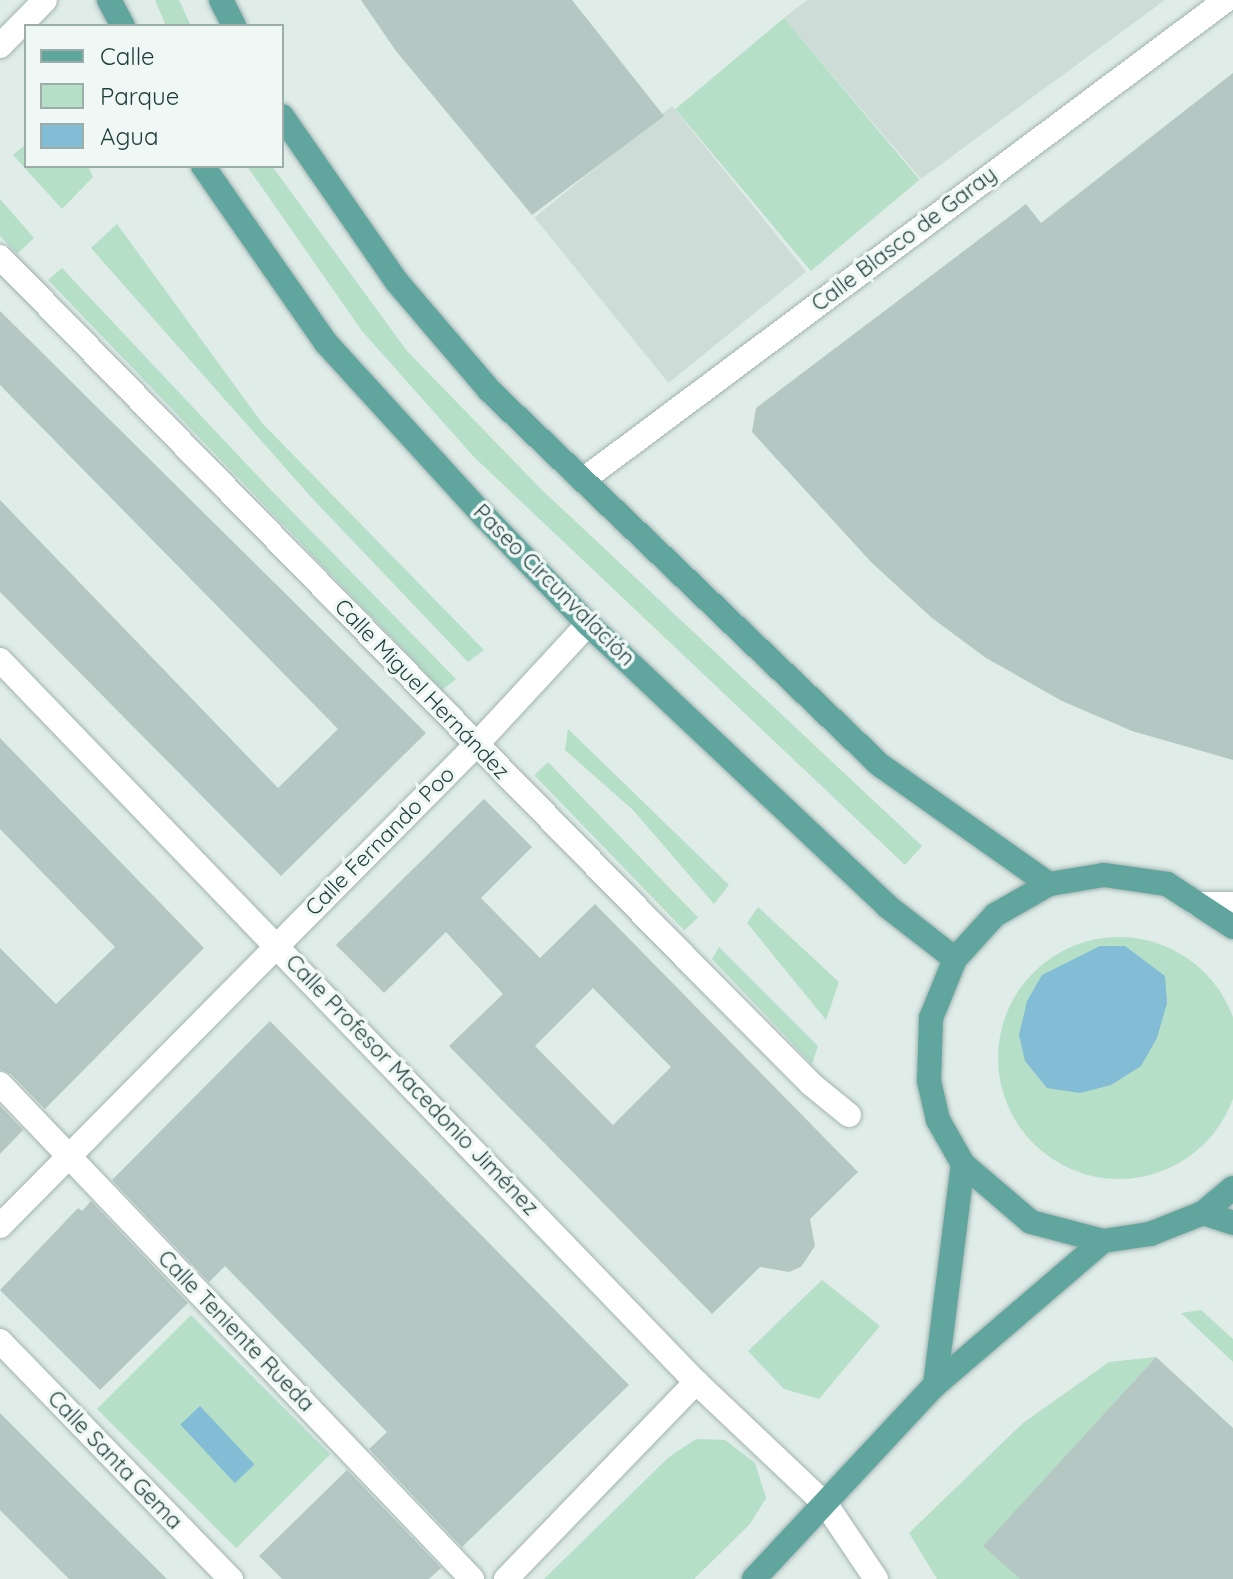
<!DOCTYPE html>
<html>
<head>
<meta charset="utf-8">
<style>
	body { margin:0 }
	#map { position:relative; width:1233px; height:1579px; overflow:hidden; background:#dfece8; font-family:Quicksand,sans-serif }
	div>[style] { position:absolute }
	.built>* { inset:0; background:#cddcd7; transform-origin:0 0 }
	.green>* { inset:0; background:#b6dfc8; transform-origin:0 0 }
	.round { border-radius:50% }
	.water>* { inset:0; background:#83bcd5; transform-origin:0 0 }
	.building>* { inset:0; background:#b5c7c2 }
	.roads { filter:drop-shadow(0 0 2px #a2b4b0) drop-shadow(0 0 2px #a2b4b0) }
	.minor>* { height:24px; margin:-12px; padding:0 12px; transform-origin:12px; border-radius:12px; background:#fff }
	.major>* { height:24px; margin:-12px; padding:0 12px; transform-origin:12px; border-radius:12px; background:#60a59e }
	span { translate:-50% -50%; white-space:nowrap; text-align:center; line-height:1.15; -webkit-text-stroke:7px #f0f8f5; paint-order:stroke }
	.street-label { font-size:22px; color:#1f3d3a }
	.legend { position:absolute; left:24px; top:24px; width:260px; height:144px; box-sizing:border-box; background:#f0f8f5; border:2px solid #9cadaa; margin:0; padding:10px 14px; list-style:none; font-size:24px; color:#1f3d3a }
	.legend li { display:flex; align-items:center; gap:16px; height:40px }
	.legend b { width:40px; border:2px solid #9cadaa }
</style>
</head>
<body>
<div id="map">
	<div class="built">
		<i style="clip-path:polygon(807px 0,1165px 0,921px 179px,784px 18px)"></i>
		<i style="left:672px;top:106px;width:213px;height:177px;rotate:51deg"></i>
	</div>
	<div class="green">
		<i style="clip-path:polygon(155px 0,179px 0,191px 26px,166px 26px)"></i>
		<i style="left:784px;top:18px;width:211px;height:142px;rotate:50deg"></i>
		<i style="clip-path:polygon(26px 144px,26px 166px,88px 166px,93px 177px,62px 209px,13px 155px)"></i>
		<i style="clip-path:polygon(247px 166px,272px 166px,407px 351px,542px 490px,922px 846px,905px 865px,474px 457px,362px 331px)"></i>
		<i style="clip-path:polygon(0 199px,34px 238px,17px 254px,0 236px)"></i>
		<i style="clip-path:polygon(117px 224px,262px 423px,484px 650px,468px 662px,310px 496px,91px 248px)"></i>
		<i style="clip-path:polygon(62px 268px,270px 489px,456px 679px,442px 690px,48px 280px)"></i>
		<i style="clip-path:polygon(568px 729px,729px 885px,714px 904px,633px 810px,565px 750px)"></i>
		<i style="left:548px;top:762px;width:216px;height:19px;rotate:46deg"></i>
		<i style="clip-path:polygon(758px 907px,839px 982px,826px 1020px,747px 923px)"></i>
		<i class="round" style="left:998px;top:937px;width:242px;height:242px"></i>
		<i style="clip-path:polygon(719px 947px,818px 1046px,812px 1064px,712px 959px)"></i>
		<i style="clip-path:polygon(822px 1280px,880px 1326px,819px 1399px,784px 1389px,748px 1351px)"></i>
		<i style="clip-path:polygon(1201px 1310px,1233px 1339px,1233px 1362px,1181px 1313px)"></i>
		<i style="left:191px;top:1315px;width:197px;height:133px;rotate:45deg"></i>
		<i style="clip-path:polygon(1156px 1357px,984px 1546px,1020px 1579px,937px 1579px,909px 1533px,1023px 1423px,1109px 1362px)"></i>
		<i style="clip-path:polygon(696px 1439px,725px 1440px,755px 1463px,766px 1498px,750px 1524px,694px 1579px,544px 1579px,669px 1457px)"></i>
	</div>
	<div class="water">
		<i style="clip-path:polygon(1100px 946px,1125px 946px,1165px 976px,1167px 1003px,1157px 1038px,1141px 1066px,1111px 1085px,1080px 1093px,1047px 1088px,1025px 1061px,1019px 1035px,1027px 1001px,1042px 975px)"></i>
		<i style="left:200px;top:1406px;width:80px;height:27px;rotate:47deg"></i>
	</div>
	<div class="building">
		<i style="clip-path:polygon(361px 0,572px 0,664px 116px,532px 215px,396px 51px)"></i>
		<i style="clip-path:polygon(1233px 73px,1233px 760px,1132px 731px,1062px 701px,986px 658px,932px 618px,872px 563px,752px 432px,756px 408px,1026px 204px,1041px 223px)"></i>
		<i style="clip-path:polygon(0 311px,426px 733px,281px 876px,0 592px,0 500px,278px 788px,338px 729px,0 385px)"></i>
		<i style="clip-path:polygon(0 738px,204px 948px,45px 1109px,11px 1074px,0 1069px,0 948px,56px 1004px,115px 947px,0 829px)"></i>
		<i style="clip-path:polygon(evenodd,484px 799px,532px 847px,481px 898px,540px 958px,595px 904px,858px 1172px,810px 1219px,815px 1246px,801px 1267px,789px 1272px,760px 1267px,712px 1314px,449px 1046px,503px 994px,446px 932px,384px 993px,336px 945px,484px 799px,593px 988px,671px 1067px,613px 1125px,535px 1046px,593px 988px)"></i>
		<i style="clip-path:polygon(270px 1021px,629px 1385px,462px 1547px,369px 1449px,387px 1432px,225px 1266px,209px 1282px,112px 1180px)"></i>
		<i style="clip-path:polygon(0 1106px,23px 1130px,0 1154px)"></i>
		<i style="clip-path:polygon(91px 1201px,188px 1303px,100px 1390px,0 1290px,78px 1208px,82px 1211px)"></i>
		<i style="clip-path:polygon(1156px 1357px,1233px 1428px,1233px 1579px,1020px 1579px,983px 1546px)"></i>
		<i style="clip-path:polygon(0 1413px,82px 1495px,167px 1579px,69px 1579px,0 1510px)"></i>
		<i style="clip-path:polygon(347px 1470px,441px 1568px,429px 1579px,282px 1579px,259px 1556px)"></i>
	</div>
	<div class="roads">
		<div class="minor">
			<i style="left:0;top:46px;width:64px;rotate:-45.6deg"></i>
			<i style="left:0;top:257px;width:979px;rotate:45.62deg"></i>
			<i style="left:685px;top:957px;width:179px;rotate:45.2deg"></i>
			<i style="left:811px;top:1084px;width:49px;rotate:39.2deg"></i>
			<i style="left:583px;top:480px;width:802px;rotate:-36.74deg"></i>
			<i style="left:0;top:660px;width:1003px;rotate:46.05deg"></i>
			<i style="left:696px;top:1382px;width:180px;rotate:43.4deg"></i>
			<i style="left:827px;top:1506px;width:88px;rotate:56.1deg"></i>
			<i style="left:1197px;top:904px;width:36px"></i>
			<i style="left:0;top:1084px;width:684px;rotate:46.36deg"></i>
			<i style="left:0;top:1226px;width:677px;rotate:-45.3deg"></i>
			<i style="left:476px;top:745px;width:165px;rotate:-47.2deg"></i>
			<i style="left:0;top:1341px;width:332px;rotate:45.9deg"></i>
			<i style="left:506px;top:1579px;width:274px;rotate:-46deg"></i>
		</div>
		<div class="major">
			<i style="left:109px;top:0;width:30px;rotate:62deg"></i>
			<i style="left:221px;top:0;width:29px;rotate:63deg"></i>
			<i style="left:282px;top:116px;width:202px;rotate:55.3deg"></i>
			<i style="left:397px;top:282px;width:143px;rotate:49.5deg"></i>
			<i style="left:490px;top:391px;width:540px;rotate:43.8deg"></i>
			<i style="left:880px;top:765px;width:207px;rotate:35.2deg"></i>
			<i style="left:203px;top:166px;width:216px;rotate:55.2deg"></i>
			<i style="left:326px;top:343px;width:236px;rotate:47.6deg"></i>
			<i style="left:485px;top:517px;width:149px;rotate:46.1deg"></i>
			<i style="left:588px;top:624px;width:411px;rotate:43.3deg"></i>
			<i style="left:887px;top:906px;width:86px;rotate:37.9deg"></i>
			<i style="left:1233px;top:927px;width:79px;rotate:-146.9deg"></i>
			<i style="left:1167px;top:884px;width:64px;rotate:-171.9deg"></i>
			<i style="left:1104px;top:875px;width:56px;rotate:170.7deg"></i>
			<i style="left:1049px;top:884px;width:62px;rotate:150.1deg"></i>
			<i style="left:995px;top:915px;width:59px;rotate:132.3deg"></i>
			<i style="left:955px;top:959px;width:64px;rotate:112.1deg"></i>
			<i style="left:931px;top:1018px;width:63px;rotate:91.8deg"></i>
			<i style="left:929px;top:1081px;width:40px;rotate:77deg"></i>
			<i style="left:938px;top:1120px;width:51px;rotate:60.4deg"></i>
			<i style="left:963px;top:1164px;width:89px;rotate:40.5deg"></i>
			<i style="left:1031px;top:1222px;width:74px;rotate:14.8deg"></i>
			<i style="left:1103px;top:1241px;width:48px;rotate:-8.5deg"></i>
			<i style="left:1150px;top:1234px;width:57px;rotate:-21.6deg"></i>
			<i style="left:1203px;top:1213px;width:39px;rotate:-40deg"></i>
			<i style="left:1203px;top:1213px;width:32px;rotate:18deg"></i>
			<i style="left:935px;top:1385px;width:223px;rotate:-82.8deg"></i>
			<i style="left:754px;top:1579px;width:265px;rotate:-47deg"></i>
			<i style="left:935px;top:1385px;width:221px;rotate:-40.6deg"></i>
		</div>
	</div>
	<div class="street-label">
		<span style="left:904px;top:239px;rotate:-37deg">Calle Blasco de Garay</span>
		<span style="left:554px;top:585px;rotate:45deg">Paseo Circunvalación</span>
		<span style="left:422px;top:689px;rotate:46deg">Calle Miguel Hernández</span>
		<span style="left:380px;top:841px;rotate:-45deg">Calle Fernando Poo</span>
		<span style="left:412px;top:1085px;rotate:46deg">Calle Profesor Macedonio Jiménez</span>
		<span style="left:236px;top:1331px;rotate:46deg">Calle Teniente Rueda</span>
		<span style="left:115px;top:1460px;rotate:46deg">Calle Santa Gema</span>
	</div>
	<ul class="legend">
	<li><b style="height:10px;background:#60a59e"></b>Calle</li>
	<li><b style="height:22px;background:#b6dfc8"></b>Parque</li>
	<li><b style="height:22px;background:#83bcd5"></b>Agua</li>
	</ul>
</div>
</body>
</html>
